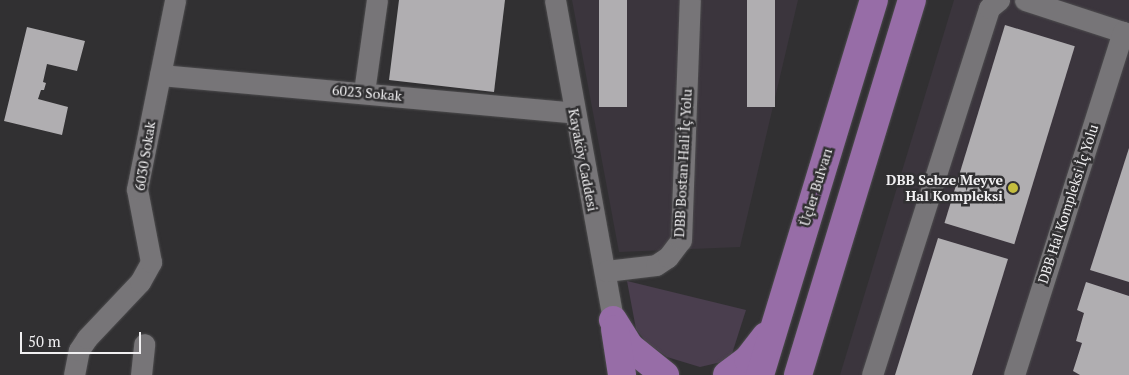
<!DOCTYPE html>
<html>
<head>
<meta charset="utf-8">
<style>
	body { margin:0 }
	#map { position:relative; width:1129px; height:375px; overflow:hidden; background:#313032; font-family:"PT Serif",serif }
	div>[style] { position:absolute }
	.built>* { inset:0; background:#3b353d }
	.green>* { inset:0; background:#4a3e4e }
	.building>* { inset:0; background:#b0aeb1; transform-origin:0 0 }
	.roads { filter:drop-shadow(0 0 1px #4d4c4e) drop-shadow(0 0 1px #4d4c4e) }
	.minor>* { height:21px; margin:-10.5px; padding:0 10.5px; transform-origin:10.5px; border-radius:10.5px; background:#777578 }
	.major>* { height:28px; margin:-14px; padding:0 14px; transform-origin:14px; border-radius:14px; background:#976da7 }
	.dots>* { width:14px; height:14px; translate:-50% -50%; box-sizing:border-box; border:2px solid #313032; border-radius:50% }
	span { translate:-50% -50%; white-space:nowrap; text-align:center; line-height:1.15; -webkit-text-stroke:5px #313032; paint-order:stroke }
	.street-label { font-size:14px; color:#f1f0f2 }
	.poi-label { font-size:14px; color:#f1f0f2; font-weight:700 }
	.right { translate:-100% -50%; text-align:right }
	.scale { position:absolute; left:20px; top:332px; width:121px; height:22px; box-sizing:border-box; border:2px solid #f1f0f2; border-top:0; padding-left:6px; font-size:15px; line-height:18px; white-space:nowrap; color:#f1f0f2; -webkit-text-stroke:4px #313032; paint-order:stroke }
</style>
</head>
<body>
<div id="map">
	<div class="built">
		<i style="clip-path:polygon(572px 0,798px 0,740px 247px,619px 252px)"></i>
		<i style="clip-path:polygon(954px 0,1129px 0,1129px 375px,840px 375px)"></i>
	</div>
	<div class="green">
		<i style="clip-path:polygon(627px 281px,746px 310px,730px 360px,700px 367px,667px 357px,646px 342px,636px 329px)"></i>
	</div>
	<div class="building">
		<i style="clip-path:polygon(399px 0,505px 0,494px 92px,389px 80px)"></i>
		<i style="left:599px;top:0;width:28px;height:107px"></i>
		<i style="left:747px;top:0;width:28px;height:107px"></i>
		<i style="left:1005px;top:25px;width:73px;height:207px;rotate:17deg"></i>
		<i style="clip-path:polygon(27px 27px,85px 41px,77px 71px,47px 64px,43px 82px,46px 83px,44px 90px,41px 90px,38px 99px,68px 107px,62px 135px,4px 121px)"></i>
		<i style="clip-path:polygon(1129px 148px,1129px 282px,1090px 270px)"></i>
		<i style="clip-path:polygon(938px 238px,1008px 259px,972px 375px,895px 375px)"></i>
		<i style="clip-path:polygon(1086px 282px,1129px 296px,1129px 375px,1080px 375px,1073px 371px,1082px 343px,1076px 341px,1084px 313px,1077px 310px)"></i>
	</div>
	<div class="roads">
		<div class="minor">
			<i style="left:555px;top:0;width:325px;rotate:79.7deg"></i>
			<i style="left:1025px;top:0;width:109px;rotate:18.1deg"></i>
			<i style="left:160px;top:75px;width:416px;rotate:5.2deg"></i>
			<i style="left:364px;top:92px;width:93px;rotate:-82deg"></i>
			<i style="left:606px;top:271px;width:50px;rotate:-6.8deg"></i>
			<i style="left:656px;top:265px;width:14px;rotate:-34deg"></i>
			<i style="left:668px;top:257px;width:21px;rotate:-53deg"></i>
			<i style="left:681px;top:240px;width:240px;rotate:-87.9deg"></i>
			<i style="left:74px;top:375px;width:25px;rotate:-79deg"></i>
			<i style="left:79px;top:350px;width:14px;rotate:-56deg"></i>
			<i style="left:87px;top:338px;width:77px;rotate:-46.6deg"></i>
			<i style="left:140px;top:282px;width:23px;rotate:-61deg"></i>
			<i style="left:151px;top:262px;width:74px;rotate:-100.9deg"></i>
			<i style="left:137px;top:189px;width:193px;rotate:-78.6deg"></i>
			<i style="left:141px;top:375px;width:31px;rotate:-84deg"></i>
			<i style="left:872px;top:375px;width:385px;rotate:-72.3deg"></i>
			<i style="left:989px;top:8px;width:13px;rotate:-39deg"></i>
			<i style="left:1014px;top:375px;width:360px;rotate:-72.4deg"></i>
		</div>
		<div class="major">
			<i style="left:613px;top:320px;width:32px;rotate:58deg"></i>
			<i style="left:630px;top:347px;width:45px;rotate:38.7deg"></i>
			<i style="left:615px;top:329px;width:47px;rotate:81.3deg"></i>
			<i style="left:727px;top:375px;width:26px;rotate:-37deg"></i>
			<i style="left:748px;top:359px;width:29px;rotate:-52deg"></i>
			<i style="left:760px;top:375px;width:392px;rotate:-73.1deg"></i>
			<i style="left:798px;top:375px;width:392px;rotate:-73.1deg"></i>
		</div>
	</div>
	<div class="dots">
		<i style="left:1013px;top:188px;background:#c4bd3e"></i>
	</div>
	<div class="street-label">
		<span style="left:367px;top:93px;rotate:5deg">6023 Sokak</span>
		<span style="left:145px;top:156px;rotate:-81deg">6030 Sokak</span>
		<span style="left:583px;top:160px;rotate:79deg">Kayaköy Caddesi</span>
		<span style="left:683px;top:163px;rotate:-87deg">DBB Bostan Hali İç Yolu</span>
		<span style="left:816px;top:187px;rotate:-73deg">Üçler Bulvarı</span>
		<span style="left:1068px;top:204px;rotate:-72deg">DBB Hal Kompleksi İç Yolu</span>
	</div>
	<div class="poi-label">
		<span class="right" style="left:1003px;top:188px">DBB Sebze Meyve<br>Hal Kompleksi</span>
	</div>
	<div class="scale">50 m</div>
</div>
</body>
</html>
